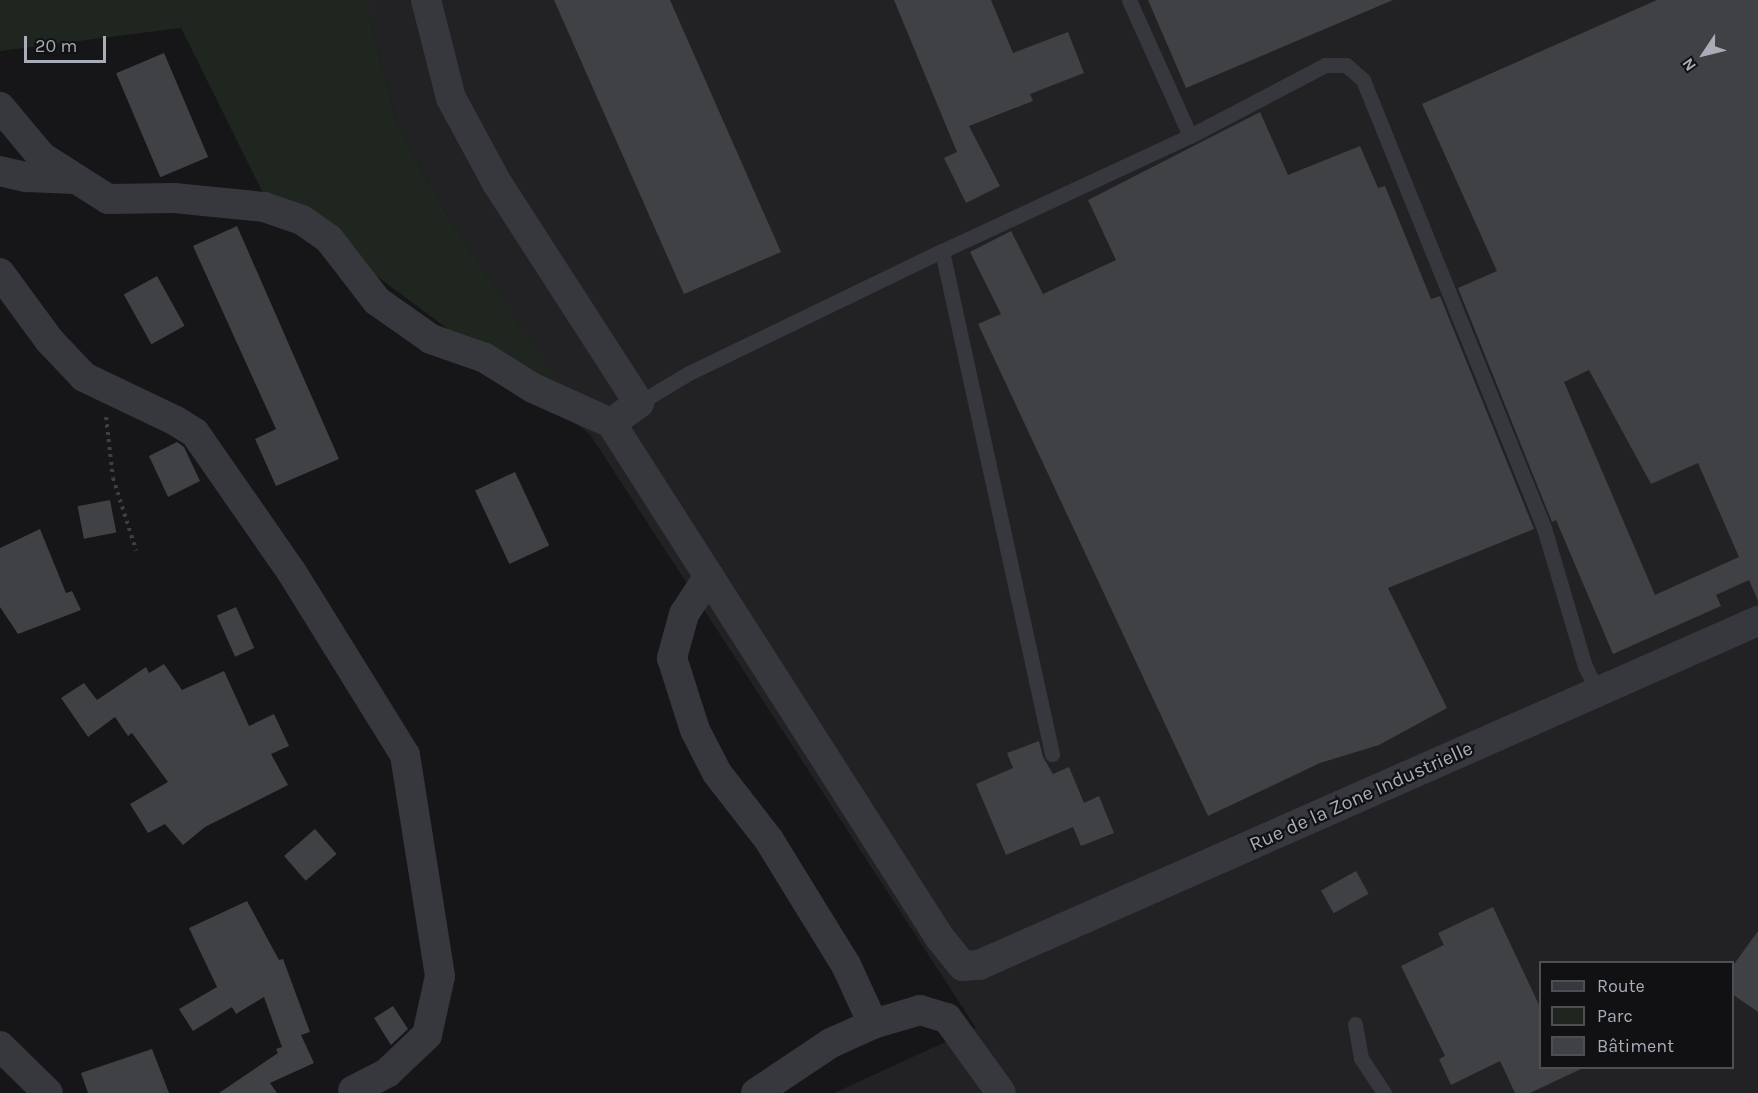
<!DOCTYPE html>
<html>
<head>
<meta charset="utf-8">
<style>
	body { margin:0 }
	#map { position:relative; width:1758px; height:1093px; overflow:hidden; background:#161618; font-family:Karla,sans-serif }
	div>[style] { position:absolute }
	.built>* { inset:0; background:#222225 }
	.green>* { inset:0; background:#1e261f }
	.building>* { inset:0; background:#404145; transform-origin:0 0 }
	.path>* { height:4px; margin-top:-2px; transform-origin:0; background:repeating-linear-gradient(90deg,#3d3f44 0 3px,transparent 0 7.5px) }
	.service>* { height:15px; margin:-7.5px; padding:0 7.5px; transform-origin:7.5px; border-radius:7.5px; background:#37383d }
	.minor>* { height:30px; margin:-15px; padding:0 15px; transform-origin:15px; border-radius:15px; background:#37383d }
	span { translate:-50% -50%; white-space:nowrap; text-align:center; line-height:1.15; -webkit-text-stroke:4.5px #111113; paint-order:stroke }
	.street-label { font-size:20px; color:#a8adb8 }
	.legend { position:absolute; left:1539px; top:961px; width:195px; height:108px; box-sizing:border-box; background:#111113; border:2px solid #4d4f55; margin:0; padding:8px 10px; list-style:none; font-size:18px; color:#a8adb8 }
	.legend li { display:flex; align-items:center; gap:12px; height:30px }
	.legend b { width:30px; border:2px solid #4d4f55 }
	.north { position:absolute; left:1674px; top:24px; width:60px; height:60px; -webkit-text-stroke:4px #111113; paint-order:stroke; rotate:235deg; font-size:16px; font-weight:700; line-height:24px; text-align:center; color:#a8adb8 }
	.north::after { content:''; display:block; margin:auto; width:21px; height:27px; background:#a8adb8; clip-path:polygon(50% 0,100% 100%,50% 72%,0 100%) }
	.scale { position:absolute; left:24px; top:36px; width:82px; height:27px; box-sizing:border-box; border:3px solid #a8adb8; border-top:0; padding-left:8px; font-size:18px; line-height:21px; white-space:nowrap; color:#a8adb8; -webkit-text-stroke:4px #111113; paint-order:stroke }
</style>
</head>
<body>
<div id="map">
	<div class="built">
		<i style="clip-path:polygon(evenodd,369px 0,1758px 0,1758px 1093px,834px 1093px,976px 1028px,444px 210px,396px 121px,369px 15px,369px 0,1540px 962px,1732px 962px,1732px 1068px,1540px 1068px,1540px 962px)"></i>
	</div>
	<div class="green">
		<i style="clip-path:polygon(0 0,369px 0,369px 15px,396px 121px,444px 210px,591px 435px,262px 191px,181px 28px,0 51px)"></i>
	</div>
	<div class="building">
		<i style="clip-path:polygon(554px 0,670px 0,781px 252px,684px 294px)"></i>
		<i style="clip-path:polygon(894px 0,991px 0,1013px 53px,1068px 32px,1084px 73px,1030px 94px,1033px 101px,969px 126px,1000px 186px,966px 203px,944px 158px,957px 152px)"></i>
		<i style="clip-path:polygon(1148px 0,1393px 0,1186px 88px)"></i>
		<i style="clip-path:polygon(evenodd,1657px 0,1758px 0,1758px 601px,1749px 580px,1716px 595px,1721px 606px,1613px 654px,1556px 520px,1552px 522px,1458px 288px,1497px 271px,1422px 104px,1657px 0,1589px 370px,1651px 484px,1698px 463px,1739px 557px,1655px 595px,1564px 382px,1589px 370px)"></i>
		<i style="left:164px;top:53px;width:113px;height:52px;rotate:67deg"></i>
		<i style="clip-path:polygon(1260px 112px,1288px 175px,1360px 146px,1378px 188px,1385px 186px,1431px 299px,1440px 296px,1534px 529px,1388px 588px,1447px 708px,1379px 745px,1320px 763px,1208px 816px,978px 324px,1001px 314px,970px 252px,1011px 231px,1043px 294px,1116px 260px,1088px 200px)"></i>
		<i style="clip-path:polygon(237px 226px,339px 459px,276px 486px,255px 439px,276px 429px,193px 246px)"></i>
		<i style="left:157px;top:276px;width:57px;height:38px;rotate:61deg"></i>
		<i style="clip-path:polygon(177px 442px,184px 447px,200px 481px,168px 497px,149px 456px)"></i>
		<i style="left:515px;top:472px;width:81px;height:44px;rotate:65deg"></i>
		<i style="left:110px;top:500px;width:33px;height:33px;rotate:79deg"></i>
		<i style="clip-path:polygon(40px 529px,66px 593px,72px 591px,81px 610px,18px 634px,0 607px,0 548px)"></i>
		<i style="left:236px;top:607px;width:45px;height:21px;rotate:66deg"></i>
		<i style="clip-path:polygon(164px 664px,182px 690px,224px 671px,249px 726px,274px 714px,289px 746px,271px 754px,288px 785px,205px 827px,183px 845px,165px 824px,148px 833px,130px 804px,168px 782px,132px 733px,128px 736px,115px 717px,88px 737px,61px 698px,84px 683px,97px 700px,146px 667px,149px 673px)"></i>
		<i style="clip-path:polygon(1039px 741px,1043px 757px,1053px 774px,1069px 767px,1084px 803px,1099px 796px,1114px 833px,1081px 846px,1073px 827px,1006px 855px,976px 784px,1013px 768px,1007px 753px)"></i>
		<i style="left:315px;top:829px;width:33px;height:41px;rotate:49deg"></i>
		<i style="left:1356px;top:871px;width:26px;height:40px;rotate:61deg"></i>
		<i style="clip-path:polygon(247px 901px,279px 960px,283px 959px,310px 1032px,301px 1035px,314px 1063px,270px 1083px,277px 1093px,219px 1093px,278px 1053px,276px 1049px,282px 1047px,264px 997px,236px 1014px,232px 1007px,193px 1031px,179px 1009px,217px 987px,189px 928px)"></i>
		<i style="clip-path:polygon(1493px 907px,1540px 1007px,1540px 1068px,1583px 1068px,1530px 1093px,1515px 1093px,1500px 1061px,1451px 1085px,1439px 1059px,1445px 1056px,1401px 966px,1444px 945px,1438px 933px)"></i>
		<i style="clip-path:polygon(1758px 931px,1758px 1012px,1732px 994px,1732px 967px)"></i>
		<i style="clip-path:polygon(393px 1006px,408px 1029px,391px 1045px,374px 1018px)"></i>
		<i style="clip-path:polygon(152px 1049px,169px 1093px,88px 1093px,81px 1073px)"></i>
	</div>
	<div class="path">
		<i style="left:106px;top:417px;width:61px;rotate:83.5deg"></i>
		<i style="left:113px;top:478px;width:76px;rotate:72.3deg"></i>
	</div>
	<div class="service">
		<i style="left:1129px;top:0;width:149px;rotate:65.8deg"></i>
		<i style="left:942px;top:251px;width:515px;rotate:77.66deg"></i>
		<i style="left:639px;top:403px;width:56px;rotate:-31.1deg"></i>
		<i style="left:687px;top:374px;width:283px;rotate:-25.8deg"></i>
		<i style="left:942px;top:251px;width:273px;rotate:-24.9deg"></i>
		<i style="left:1190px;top:136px;width:153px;rotate:-27.7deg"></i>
		<i style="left:1325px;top:65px;width:21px"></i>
		<i style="left:1346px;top:65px;width:23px;rotate:41deg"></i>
		<i style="left:1363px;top:80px;width:483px;rotate:68deg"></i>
		<i style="left:1544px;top:528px;width:144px;rotate:73.5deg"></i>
		<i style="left:1585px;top:666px;width:28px;rotate:64deg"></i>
		<i style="left:1355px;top:1024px;width:35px;rotate:80deg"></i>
		<i style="left:1361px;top:1058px;width:42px;rotate:56.7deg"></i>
	</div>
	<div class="minor">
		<i style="left:426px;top:0;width:101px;rotate:75.7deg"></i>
		<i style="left:451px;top:98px;width:97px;rotate:61.6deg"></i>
		<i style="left:497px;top:183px;width:262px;rotate:57.2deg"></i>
		<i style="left:639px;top:403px;width:34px;rotate:144deg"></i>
		<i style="left:0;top:107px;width:65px;rotate:50deg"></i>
		<i style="left:42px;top:157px;width:78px;rotate:32.5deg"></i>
		<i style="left:108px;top:199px;width:66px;rotate:-0.9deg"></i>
		<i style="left:174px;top:198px;width:90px;rotate:5.7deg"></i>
		<i style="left:264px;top:207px;width:40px;rotate:18.9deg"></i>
		<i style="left:302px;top:220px;width:33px;rotate:35deg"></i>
		<i style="left:329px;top:239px;width:78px;rotate:52.3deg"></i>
		<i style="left:377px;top:301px;width:66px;rotate:35.1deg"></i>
		<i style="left:431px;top:339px;width:57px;rotate:19.4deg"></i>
		<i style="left:485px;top:358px;width:57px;rotate:32deg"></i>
		<i style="left:533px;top:388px;width:85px;rotate:24.2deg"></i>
		<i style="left:611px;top:423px;width:611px;rotate:57.43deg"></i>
		<i style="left:940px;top:938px;width:36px;rotate:51deg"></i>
		<i style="left:963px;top:966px;width:16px;rotate:-4deg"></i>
		<i style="left:979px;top:965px;width:852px;rotate:-23.83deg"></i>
		<i style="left:0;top:171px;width:28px;rotate:13deg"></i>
		<i style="left:27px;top:177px;width:47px;rotate:2.4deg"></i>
		<i style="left:0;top:273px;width:83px;rotate:53.8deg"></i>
		<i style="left:49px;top:340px;width:51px;rotate:46.6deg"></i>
		<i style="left:84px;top:377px;width:102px;rotate:25.6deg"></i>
		<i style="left:176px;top:421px;width:22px;rotate:32deg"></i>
		<i style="left:195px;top:433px;width:168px;rotate:55.2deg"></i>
		<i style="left:291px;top:571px;width:216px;rotate:58.2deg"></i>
		<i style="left:405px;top:755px;width:224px;rotate:81deg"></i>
		<i style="left:440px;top:976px;width:60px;rotate:102.4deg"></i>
		<i style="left:427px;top:1035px;width:55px;rotate:136.5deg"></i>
		<i style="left:387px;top:1073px;width:38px;rotate:153deg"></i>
		<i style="left:709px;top:576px;width:45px;rotate:123.3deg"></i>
		<i style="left:684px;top:614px;width:46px;rotate:105.3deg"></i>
		<i style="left:672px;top:658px;width:76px;rotate:72.3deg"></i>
		<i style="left:695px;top:730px;width:48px;rotate:62.9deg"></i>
		<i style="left:717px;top:773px;width:85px;rotate:52.2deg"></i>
		<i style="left:769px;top:840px;width:147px;rotate:58.4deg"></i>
		<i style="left:846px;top:965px;width:65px;rotate:65.4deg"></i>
		<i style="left:0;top:1046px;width:67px;rotate:44.4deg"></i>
		<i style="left:756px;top:1093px;width:90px;rotate:-33.7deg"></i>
		<i style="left:831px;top:1043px;width:46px;rotate:-24.3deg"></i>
		<i style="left:873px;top:1024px;width:49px;rotate:-16.6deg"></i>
		<i style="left:920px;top:1010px;width:28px;rotate:17deg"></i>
		<i style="left:947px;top:1018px;width:92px;rotate:54.2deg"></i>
	</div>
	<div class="street-label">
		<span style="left:1361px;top:796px;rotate:-24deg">Rue de la Zone Industrielle</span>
	</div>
	<ul class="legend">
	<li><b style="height:8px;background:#37383d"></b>Route</li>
	<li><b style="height:16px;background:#1e261f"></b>Parc</li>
	<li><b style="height:16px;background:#404145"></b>Bâtiment</li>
	</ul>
	<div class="north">N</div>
	<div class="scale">20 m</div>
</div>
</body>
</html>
